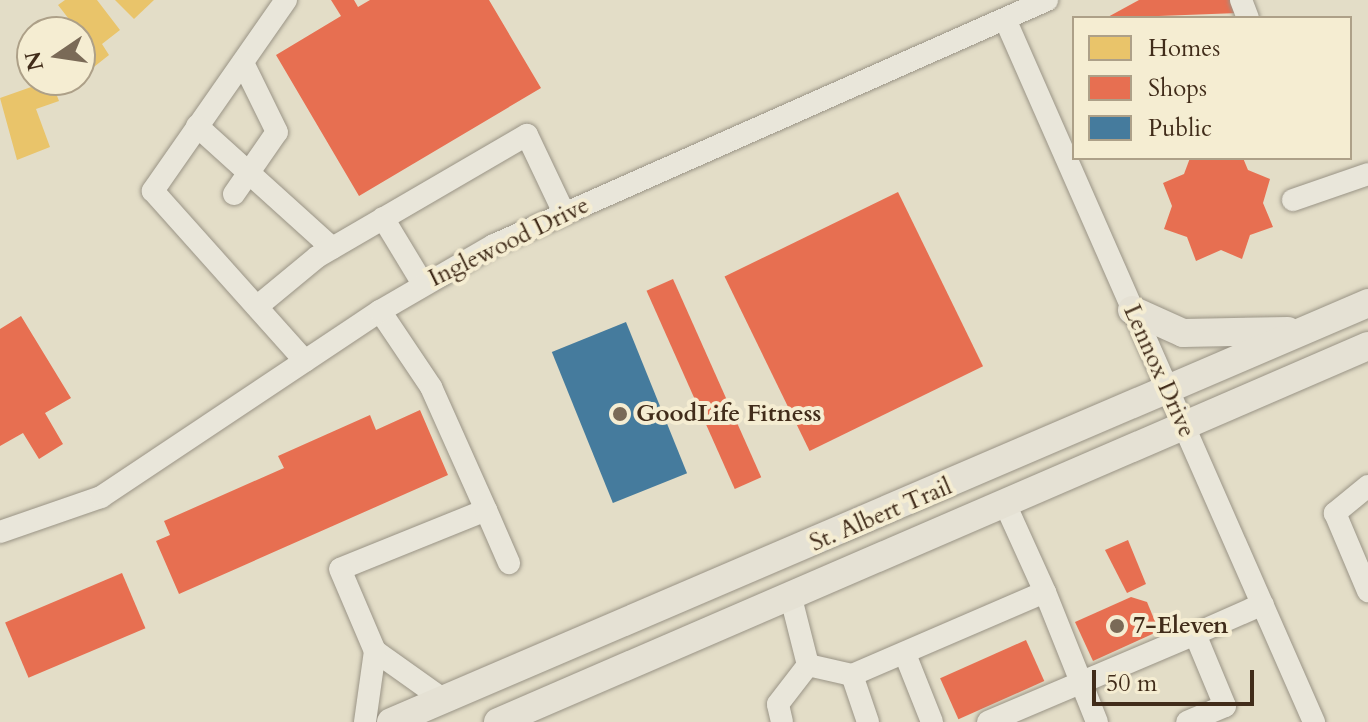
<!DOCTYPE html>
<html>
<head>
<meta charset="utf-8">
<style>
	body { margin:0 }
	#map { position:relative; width:1368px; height:722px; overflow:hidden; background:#e3ddc7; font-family:Cardo,serif }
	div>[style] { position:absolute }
	.homes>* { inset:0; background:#e9c46a }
	.shops>* { inset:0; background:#e76f51; transform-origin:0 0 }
	.public>* { inset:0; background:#457b9d; transform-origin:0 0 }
	.roads { filter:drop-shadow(0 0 2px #9a9486) drop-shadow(0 0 2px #9a9486) }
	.minor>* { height:22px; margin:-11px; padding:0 11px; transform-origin:11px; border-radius:11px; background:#e9e6da }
	.major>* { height:28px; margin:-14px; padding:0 14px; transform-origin:14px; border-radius:14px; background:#e5e1d4 }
	.dots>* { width:22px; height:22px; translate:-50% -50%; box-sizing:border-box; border:4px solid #f5edd2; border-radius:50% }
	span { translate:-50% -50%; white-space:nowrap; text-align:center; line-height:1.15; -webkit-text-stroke:8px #f5edd2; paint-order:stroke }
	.street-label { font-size:24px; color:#412c1a }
	.poi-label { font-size:24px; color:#412c1a; font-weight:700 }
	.left { translate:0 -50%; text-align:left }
	.legend { position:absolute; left:1072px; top:16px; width:280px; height:144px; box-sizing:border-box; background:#f5edd2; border:2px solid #ada088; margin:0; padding:10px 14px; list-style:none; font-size:24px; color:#412c1a }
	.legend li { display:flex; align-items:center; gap:16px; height:40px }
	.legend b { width:40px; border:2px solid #ada088 }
	.north { position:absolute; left:16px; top:16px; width:80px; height:80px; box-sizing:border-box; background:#f5edd2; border:2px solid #ada088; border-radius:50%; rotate:257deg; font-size:22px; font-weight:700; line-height:32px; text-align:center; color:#412c1a }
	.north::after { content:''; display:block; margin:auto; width:28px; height:36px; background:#7a6a57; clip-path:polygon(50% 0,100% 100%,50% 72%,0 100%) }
	.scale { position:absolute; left:1092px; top:670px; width:162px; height:36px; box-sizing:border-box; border:4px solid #412c1a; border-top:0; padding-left:10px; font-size:24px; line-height:28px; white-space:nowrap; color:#412c1a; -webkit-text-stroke:6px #f5edd2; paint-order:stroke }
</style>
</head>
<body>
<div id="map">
	<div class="homes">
		<i style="clip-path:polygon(65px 0,97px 0,120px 30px,102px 44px,109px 55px,80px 78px,80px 32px,60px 32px,72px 23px,58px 5px)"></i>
		<i style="clip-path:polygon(115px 0,154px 0,134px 19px)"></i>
		<i style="clip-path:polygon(51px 80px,59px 101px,36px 109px,50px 147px,17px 160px,0 98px)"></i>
	</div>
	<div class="shops">
		<i style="clip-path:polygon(331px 0,354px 0,358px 7px,370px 0,489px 0,541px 88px,359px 196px,276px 55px,341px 16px)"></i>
		<i style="clip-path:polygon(1139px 0,1232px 0,1238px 13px,1106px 18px)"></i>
		<i style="clip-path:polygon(1190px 158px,1243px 158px,1248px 170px,1270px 179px,1263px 203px,1273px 227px,1250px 235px,1242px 259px,1221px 250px,1196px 261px,1187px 237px,1164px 229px,1172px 206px,1163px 183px,1184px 174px)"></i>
		<i style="left:898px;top:192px;width:194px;height:193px;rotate:64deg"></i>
		<i style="left:673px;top:279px;width:217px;height:29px;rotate:66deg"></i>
		<i style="clip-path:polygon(21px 316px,71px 398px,45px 413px,63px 444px,39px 459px,23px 433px,0 446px,0 329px)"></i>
		<i style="clip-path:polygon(420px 410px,448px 475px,179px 594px,156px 541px,170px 535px,164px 521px,284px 468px,278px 456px,370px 415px,376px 430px)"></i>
		<i style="clip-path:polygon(1128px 540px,1146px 584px,1127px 593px,1105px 550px)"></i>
		<i style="left:122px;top:573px;width:60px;height:127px;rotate:67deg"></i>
		<i style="clip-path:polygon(1131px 597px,1147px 602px,1159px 631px,1093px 661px,1075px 622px)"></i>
		<i style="left:1026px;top:640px;width:45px;height:94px;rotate:66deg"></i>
	</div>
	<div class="public">
		<i style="left:626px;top:322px;width:163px;height:80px;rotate:68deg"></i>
	</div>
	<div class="roads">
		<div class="minor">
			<i style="left:286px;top:0;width:233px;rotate:124.9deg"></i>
			<i style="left:153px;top:191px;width:228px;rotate:48.2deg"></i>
			<i style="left:1241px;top:0;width:19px;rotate:69deg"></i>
			<i style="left:1005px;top:19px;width:768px;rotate:66.27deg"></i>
			<i style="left:197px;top:126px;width:182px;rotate:42.1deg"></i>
			<i style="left:234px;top:194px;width:75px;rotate:-55.3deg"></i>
			<i style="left:277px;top:132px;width:77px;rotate:-116.2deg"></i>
			<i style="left:1293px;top:200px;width:79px;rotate:-19.1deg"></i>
			<i style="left:383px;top:218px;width:77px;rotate:58.8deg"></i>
			<i style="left:259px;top:305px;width:75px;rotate:-39.6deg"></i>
			<i style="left:317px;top:257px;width:243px;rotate:-30.2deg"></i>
			<i style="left:527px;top:135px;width:86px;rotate:64.6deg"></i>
			<i style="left:380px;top:311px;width:92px;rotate:56.1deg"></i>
			<i style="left:431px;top:387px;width:135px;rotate:65.9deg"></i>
			<i style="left:486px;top:510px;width:157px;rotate:158deg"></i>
			<i style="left:340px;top:569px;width:89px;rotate:66.9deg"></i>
			<i style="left:375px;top:651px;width:85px;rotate:35.4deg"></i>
			<i style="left:1368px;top:486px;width:43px;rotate:140.7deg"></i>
			<i style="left:1335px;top:513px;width:85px;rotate:67.1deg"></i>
			<i style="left:486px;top:510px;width:58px;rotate:66.5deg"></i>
			<i style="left:0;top:532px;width:107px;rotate:-19.1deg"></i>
			<i style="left:101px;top:497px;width:335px;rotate:-33.7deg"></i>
			<i style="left:380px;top:311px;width:132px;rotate:-30.1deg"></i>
			<i style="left:494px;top:245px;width:605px;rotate:-23.9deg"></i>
			<i style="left:1045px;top:592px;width:140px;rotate:68.2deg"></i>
			<i style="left:1195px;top:634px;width:74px;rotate:-23.8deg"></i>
			<i style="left:905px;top:654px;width:73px;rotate:68.3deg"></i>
			<i style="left:808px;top:665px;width:45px;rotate:12.8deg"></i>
			<i style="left:852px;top:675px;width:210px;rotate:-23.3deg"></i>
			<i style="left:1045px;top:592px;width:94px;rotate:-114.4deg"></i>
			<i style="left:852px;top:675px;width:50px;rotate:71.2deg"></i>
			<i style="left:365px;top:722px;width:72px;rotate:-82deg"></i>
			<i style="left:782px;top:722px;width:18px;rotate:-103deg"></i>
			<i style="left:778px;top:704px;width:49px;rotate:-52.4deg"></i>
			<i style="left:808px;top:665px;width:69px;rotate:-104.2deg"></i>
			<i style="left:988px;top:722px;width:225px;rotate:-23deg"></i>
			<i style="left:1195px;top:634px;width:78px;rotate:67.4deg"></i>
			<i style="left:1225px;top:706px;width:41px;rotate:157.2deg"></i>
		</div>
		<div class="major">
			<i style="left:1132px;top:310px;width:56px;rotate:24.3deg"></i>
			<i style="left:1183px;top:333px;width:105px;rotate:-1.1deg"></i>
			<i style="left:391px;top:722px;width:1063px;rotate:-23.21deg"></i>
			<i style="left:498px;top:722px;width:948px;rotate:-23.37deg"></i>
		</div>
	</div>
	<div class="dots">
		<i style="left:620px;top:414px;background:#7a6a57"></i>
		<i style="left:1117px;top:626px;background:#7a6a57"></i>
	</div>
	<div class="street-label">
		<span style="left:509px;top:242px;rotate:-26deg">Inglewood Drive</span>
		<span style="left:1159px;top:371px;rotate:66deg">Lennox Drive</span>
		<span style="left:881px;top:515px;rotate:-23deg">St. Albert Trail</span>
	</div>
	<div class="poi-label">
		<span class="left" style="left:636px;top:414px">GoodLife Fitness</span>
		<span class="left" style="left:1133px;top:626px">7-Eleven</span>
	</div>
	<ul class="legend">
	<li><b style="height:22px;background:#e9c46a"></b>Homes</li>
	<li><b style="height:22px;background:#e76f51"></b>Shops</li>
	<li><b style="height:22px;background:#457b9d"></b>Public</li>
	</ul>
	<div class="north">N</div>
	<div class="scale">50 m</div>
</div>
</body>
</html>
